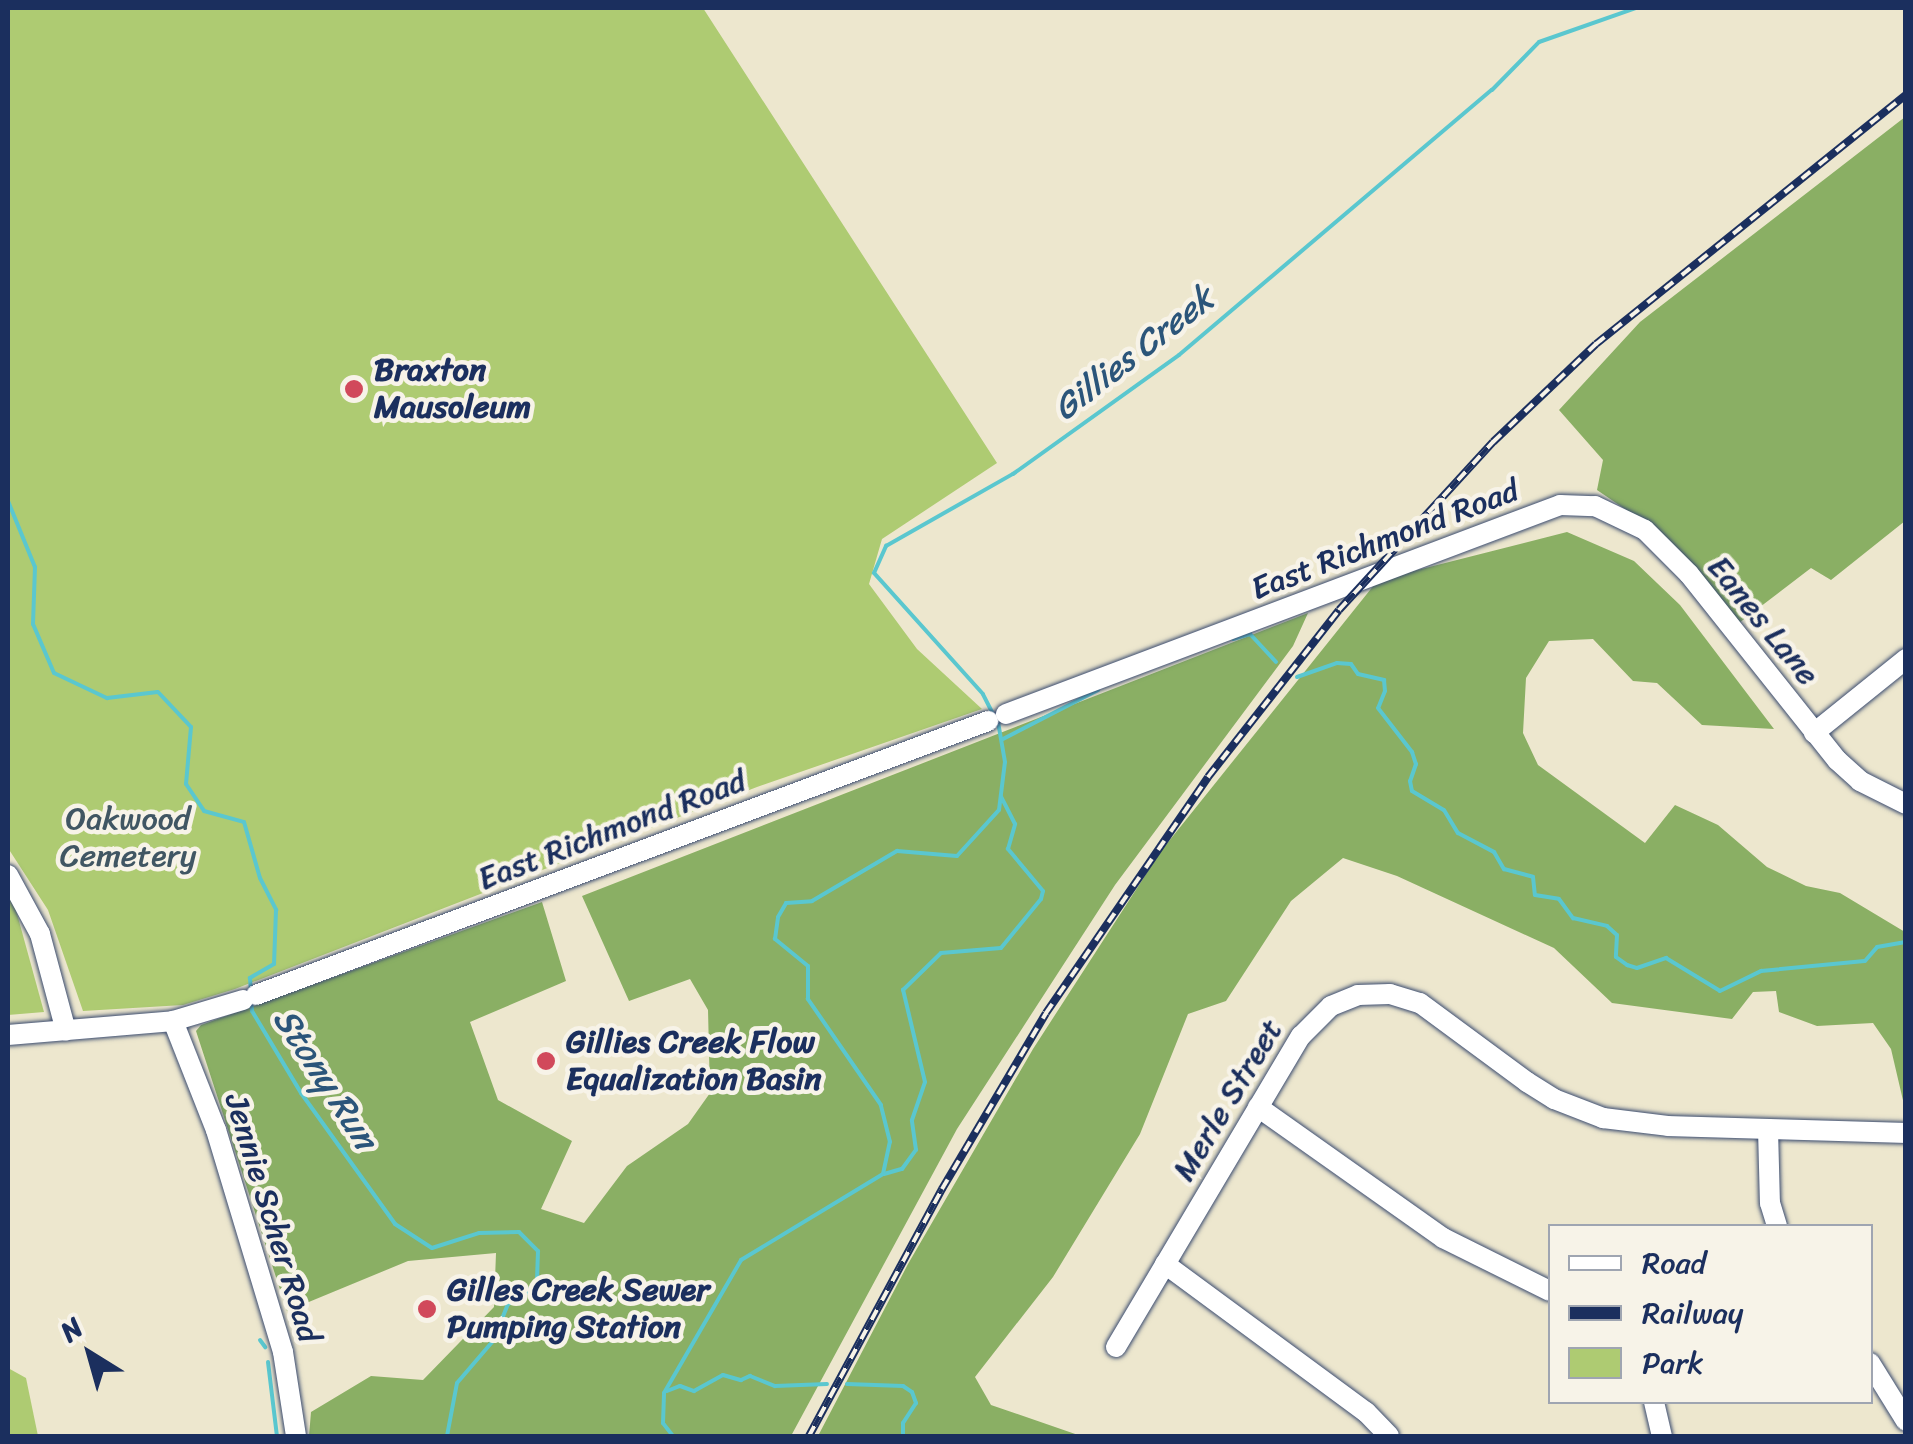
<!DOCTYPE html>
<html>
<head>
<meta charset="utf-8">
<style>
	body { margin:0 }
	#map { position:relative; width:1913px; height:1444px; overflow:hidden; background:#ede7ce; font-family:Sriracha,sans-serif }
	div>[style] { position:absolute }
	.green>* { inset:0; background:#aecb72 }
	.forest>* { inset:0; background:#8aaf64 }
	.stream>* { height:4px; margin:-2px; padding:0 2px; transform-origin:2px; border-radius:2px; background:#5ac7cf }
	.roads { filter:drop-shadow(0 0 2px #3a4b6f) drop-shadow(0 0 2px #3a4b6f) }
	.minor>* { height:20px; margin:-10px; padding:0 10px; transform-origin:10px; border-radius:10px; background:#fff }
	.rail>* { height:8px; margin-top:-4px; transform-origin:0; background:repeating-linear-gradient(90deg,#f7f3e8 0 11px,#1b2f5e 0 22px); box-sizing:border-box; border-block:2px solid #1b2f5e }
	.dots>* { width:28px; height:28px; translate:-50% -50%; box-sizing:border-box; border:5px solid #f7f3e8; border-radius:50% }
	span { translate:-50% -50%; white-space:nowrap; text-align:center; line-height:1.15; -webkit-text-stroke:9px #f7f3e8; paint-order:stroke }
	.poi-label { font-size:32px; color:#1b2f5e; font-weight:700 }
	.left { translate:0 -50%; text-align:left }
	.street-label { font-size:32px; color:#1b2f5e }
	.park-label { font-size:32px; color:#405663 }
	.water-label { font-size:35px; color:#2b557a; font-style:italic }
	.frame { position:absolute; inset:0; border:10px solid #1b2f5e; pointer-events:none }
	.legend { position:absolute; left:1548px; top:1224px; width:325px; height:180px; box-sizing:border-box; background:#f7f3e8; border:2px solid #9fa5b1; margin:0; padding:12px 18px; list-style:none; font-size:30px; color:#1b2f5e }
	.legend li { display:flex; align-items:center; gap:20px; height:50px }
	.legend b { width:50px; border:2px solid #9fa5b1 }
	.north { position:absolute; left:40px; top:1304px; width:100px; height:100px; -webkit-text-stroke:8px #f7f3e8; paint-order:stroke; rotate:323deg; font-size:28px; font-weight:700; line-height:40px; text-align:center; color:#1b2f5e }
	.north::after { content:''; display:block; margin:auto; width:35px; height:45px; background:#1b2f5e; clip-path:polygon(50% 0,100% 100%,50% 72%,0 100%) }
</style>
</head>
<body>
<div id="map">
	<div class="green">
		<i style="clip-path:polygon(8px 8px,703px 8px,997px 463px,882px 539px,869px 584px,917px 649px,982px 709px,757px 787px,235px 989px,183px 1005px,83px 1011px,48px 910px,8px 848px)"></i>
		<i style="clip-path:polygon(8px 881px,44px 1012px,8px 1015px)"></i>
		<i style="clip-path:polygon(8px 1368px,26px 1378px,38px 1436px,8px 1436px)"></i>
	</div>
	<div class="forest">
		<i style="clip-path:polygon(1905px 117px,1905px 521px,1831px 580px,1811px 568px,1739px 623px,1663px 535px,1597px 490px,1603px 460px,1559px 410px,1640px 322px)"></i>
		<i style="clip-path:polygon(1567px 532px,1634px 561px,1680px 605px,1774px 729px,1702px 725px,1657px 683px,1633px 681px,1593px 639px,1549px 641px,1526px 678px,1523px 733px,1538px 765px,1645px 843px,1675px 805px,1718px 825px,1767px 867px,1806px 886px,1840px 893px,1905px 932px,1905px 1109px,1891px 1049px,1873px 1023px,1817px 1026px,1779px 1012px,1776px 991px,1753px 992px,1732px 1019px,1612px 1003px,1554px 948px,1397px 876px,1343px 858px,1291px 901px,1226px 1001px,1188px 1014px,1140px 1134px,1053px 1277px,975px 1377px,991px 1405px,1081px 1436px,818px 1436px,908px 1264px,1033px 1049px,1161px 851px,1378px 580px)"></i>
		<i style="clip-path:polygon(1308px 613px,1293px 646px,1115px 885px,957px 1129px,791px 1436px,309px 1436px,311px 1412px,371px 1376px,423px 1380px,494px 1307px,496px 1253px,408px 1261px,287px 1311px,196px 1031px,201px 1025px,542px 902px,566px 981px,470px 1022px,498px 1100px,572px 1141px,541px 1209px,584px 1223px,627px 1166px,688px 1124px,710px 1093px,708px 1010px,690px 979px,629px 1001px,582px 896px)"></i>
	</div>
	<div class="stream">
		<i style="left:8px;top:501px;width:71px;rotate:67.8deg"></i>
		<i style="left:35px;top:567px;width:57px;rotate:92deg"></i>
		<i style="left:33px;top:624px;width:53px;rotate:66.8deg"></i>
		<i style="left:54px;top:673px;width:59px;rotate:25.3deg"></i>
		<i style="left:107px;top:698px;width:51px;rotate:-6.7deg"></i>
		<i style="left:158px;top:692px;width:48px;rotate:46.7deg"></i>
		<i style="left:191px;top:727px;width:57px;rotate:95deg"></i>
		<i style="left:186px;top:784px;width:32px;rotate:56deg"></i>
		<i style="left:204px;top:811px;width:41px;rotate:15.4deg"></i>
		<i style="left:244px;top:822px;width:58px;rotate:74.1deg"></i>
		<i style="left:260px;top:878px;width:36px;rotate:63deg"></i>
		<i style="left:276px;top:910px;width:54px;rotate:92.1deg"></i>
		<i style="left:274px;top:964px;width:28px;rotate:150deg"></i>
		<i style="left:250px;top:978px;width:13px;rotate:86deg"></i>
		<i style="left:1233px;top:639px;width:18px;rotate:-16deg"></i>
		<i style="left:1250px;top:634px;width:38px;rotate:47deg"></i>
		<i style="left:1297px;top:677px;width:42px;rotate:-19.3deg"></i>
		<i style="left:1337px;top:663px;width:14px;rotate:4deg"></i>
		<i style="left:1351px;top:664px;width:12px;rotate:55deg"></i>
		<i style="left:1358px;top:674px;width:27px;rotate:13deg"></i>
		<i style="left:1384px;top:680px;width:11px;rotate:85deg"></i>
		<i style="left:1385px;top:691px;width:18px;rotate:112deg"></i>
		<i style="left:1378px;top:708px;width:56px;rotate:52.3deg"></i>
		<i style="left:1412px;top:752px;width:13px;rotate:72deg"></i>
		<i style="left:1416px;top:764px;width:18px;rotate:109deg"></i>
		<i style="left:1410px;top:781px;width:10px;rotate:79deg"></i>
		<i style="left:1412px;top:791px;width:37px;rotate:31deg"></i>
		<i style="left:1444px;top:810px;width:27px;rotate:59deg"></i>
		<i style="left:1458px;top:833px;width:41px;rotate:27.8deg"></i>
		<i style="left:1494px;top:852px;width:20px;rotate:60deg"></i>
		<i style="left:1504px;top:869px;width:30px;rotate:15deg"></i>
		<i style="left:1533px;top:877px;width:18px;rotate:84deg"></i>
		<i style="left:1535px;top:895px;width:24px;rotate:9deg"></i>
		<i style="left:1559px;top:899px;width:24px;rotate:54deg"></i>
		<i style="left:1573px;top:918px;width:35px;rotate:13deg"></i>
		<i style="left:1607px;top:926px;width:13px;rotate:42deg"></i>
		<i style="left:1617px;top:935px;width:22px;rotate:93deg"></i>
		<i style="left:1616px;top:957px;width:14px;rotate:36deg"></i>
		<i style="left:1627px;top:965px;width:10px;rotate:17deg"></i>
		<i style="left:1637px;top:968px;width:31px;rotate:-19deg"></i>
		<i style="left:1666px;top:958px;width:63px;rotate:31.4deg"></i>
		<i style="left:1720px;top:991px;width:46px;rotate:-26deg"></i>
		<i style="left:1761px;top:971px;width:104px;rotate:-5.5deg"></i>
		<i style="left:1865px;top:961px;width:18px;rotate:-49deg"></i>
		<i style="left:1877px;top:947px;width:29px;rotate:-10deg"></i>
		<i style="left:993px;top:714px;width:22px;rotate:-117deg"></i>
		<i style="left:983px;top:694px;width:163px;rotate:-132deg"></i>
		<i style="left:874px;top:573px;width:30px;rotate:-66deg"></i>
		<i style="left:886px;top:546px;width:146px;rotate:-29.6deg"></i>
		<i style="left:1013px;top:474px;width:204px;rotate:-35.6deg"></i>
		<i style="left:1179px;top:355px;width:410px;rotate:-40.3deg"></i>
		<i style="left:1492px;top:90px;width:67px;rotate:-45.6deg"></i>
		<i style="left:1539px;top:42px;width:103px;rotate:-19.3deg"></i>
		<i style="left:1003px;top:739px;width:107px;rotate:-27.3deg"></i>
		<i style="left:251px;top:1001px;width:10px;rotate:84deg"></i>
		<i style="left:252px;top:1011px;width:96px;rotate:59.1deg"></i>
		<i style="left:301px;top:1093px;width:161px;rotate:54.3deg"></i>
		<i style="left:395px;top:1224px;width:44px;rotate:33deg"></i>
		<i style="left:432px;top:1248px;width:49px;rotate:-17.7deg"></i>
		<i style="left:479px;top:1233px;width:40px;rotate:-1.4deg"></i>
		<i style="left:519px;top:1232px;width:27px;rotate:45deg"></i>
		<i style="left:538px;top:1251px;width:29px;rotate:92deg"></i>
		<i style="left:537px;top:1280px;width:21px;rotate:129deg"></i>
		<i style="left:524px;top:1296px;width:18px;rotate:153deg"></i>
		<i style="left:508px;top:1304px;width:40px;rotate:112deg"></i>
		<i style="left:493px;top:1341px;width:55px;rotate:130.6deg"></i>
		<i style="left:457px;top:1383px;width:54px;rotate:100.7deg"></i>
		<i style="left:884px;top:1174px;width:19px;rotate:-16deg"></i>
		<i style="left:902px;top:1169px;width:24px;rotate:-54deg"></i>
		<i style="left:916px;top:1150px;width:30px;rotate:-98deg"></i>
		<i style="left:912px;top:1120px;width:40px;rotate:-71.1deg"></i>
		<i style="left:925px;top:1082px;width:95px;rotate:-103.4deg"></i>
		<i style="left:903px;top:990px;width:53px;rotate:-44.2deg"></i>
		<i style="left:941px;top:953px;width:60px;rotate:-4.8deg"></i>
		<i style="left:1001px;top:948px;width:63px;rotate:-50.8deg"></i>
		<i style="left:1041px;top:899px;width:8px;rotate:-76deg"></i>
		<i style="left:1043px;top:891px;width:55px;rotate:-129.8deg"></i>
		<i style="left:1008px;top:849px;width:26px;rotate:-74deg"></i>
		<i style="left:1015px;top:824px;width:31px;rotate:-117deg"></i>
		<i style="left:260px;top:1340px;width:9px;rotate:54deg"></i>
		<i style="left:268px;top:1362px;width:75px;rotate:83.1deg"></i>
		<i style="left:847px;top:1384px;width:56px;rotate:2deg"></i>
		<i style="left:903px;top:1386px;width:11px;rotate:34deg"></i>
		<i style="left:912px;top:1392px;width:12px;rotate:70deg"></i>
		<i style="left:916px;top:1403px;width:24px;rotate:123deg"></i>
		<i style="left:903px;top:1423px;width:13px;rotate:90deg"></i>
		<i style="left:667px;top:1391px;width:14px;rotate:-21deg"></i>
		<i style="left:680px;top:1386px;width:15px;rotate:20deg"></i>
		<i style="left:694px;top:1391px;width:33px;rotate:-29deg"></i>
		<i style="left:723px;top:1375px;width:19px;rotate:16deg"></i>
		<i style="left:741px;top:1380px;width:10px;rotate:-24deg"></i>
		<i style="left:750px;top:1376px;width:27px;rotate:22deg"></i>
		<i style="left:775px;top:1386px;width:52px;rotate:-2.2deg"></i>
		<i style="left:673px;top:1436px;width:16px;rotate:-128deg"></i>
		<i style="left:663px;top:1423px;width:30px;rotate:-88deg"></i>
		<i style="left:664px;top:1393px;width:154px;rotate:-59.9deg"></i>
		<i style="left:741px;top:1260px;width:166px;rotate:-31.2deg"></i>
		<i style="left:883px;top:1174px;width:33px;rotate:-78deg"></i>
		<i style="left:890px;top:1142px;width:38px;rotate:-104deg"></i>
		<i style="left:881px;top:1105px;width:129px;rotate:-124.6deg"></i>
		<i style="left:808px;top:999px;width:33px;rotate:-90deg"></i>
		<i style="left:808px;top:966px;width:43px;rotate:-140.7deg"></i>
		<i style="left:775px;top:939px;width:22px;rotate:-82deg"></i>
		<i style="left:778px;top:917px;width:16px;rotate:-60deg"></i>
		<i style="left:786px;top:903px;width:26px;rotate:-4deg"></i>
		<i style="left:812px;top:901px;width:99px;rotate:-30.5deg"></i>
		<i style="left:897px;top:851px;width:60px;rotate:4.8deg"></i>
		<i style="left:957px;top:856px;width:62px;rotate:-47.6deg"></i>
		<i style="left:999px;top:810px;width:48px;rotate:-82.9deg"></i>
		<i style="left:1005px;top:762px;width:41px;rotate:-99.9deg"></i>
	</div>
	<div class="roads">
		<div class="minor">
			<i style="left:1006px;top:714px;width:592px;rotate:-20.67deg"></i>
			<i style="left:1560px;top:505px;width:35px;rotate:2deg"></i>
			<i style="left:1595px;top:506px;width:55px;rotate:25.6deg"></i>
			<i style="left:1645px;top:530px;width:62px;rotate:45deg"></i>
			<i style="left:1689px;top:574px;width:238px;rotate:51.5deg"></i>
			<i style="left:1837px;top:760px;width:31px;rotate:42deg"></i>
			<i style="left:1860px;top:781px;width:51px;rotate:26.6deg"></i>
			<i style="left:1814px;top:733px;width:118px;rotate:-38.8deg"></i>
			<i style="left:8px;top:875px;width:67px;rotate:61.5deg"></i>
			<i style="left:40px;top:934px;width:100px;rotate:75deg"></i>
			<i style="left:256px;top:995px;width:782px;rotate:-20.52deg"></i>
			<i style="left:173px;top:1021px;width:117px;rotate:68.5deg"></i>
			<i style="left:216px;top:1130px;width:232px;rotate:73.2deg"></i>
			<i style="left:283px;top:1352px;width:85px;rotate:81.2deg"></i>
			<i style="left:8px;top:1035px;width:166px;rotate:-4.8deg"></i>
			<i style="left:173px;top:1021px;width:73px;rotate:-16.7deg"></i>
			<i style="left:1258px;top:1107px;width:227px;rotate:35.3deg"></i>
			<i style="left:1443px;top:1238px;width:119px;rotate:26.4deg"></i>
			<i style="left:1768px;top:1129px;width:74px;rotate:88.5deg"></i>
			<i style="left:1770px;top:1203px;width:24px;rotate:73deg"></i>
			<i style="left:1165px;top:1264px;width:250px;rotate:36.4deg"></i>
			<i style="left:1366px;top:1412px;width:33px;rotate:46deg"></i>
			<i style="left:1116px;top:1347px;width:362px;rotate:-59.3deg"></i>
			<i style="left:1301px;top:1036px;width:42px;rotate:-45deg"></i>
			<i style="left:1331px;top:1006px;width:29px;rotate:-22deg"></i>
			<i style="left:1358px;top:995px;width:32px;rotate:-2deg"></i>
			<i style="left:1390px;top:994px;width:31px;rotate:17deg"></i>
			<i style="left:1420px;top:1003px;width:133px;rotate:36.4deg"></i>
			<i style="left:1527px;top:1082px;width:32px;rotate:32deg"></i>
			<i style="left:1554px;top:1099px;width:53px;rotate:21.2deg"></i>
			<i style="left:1603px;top:1118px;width:65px;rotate:7deg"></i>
			<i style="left:1668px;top:1126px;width:238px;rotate:1.7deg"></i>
			<i style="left:1870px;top:1363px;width:68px;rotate:58.2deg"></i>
			<i style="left:1654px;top:1402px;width:35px;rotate:77deg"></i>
		</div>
	</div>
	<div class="rail">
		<i style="left:809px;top:1436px;width:281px;rotate:-61.7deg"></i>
		<i style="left:942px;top:1189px;width:204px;rotate:-59.4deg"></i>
		<i style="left:1046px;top:1013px;width:286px;rotate:-55.5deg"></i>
		<i style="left:1208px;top:777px;width:212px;rotate:-51.9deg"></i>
		<i style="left:1339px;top:610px;width:228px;rotate:-47.5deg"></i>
		<i style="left:1493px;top:442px;width:142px;rotate:-43.6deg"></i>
		<i style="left:1596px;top:344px;width:398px;rotate:-38.8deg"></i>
	</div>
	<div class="dots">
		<i style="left:354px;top:389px;background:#d1495b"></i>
		<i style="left:546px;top:1061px;background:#d1495b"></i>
		<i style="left:427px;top:1309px;background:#d1495b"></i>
	</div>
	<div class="poi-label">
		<span class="left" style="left:374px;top:389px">Braxton<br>Mausoleum</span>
		<span class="left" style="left:566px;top:1061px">Gillies Creek Flow<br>Equalization Basin</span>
		<span class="left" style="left:447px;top:1309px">Gilles Creek Sewer<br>Pumping Station</span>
	</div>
	<div class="street-label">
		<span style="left:1385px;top:540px;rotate:-21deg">East Richmond Road</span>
		<span style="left:1763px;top:621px;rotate:51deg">Eanes Lane</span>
		<span style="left:612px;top:830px;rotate:-21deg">East Richmond Road</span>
		<span style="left:1228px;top:1100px;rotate:-59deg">Merle Street</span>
		<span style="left:272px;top:1218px;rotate:73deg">Jennie Scher Road</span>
	</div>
	<div class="park-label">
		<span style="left:128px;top:838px">Oakwood<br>Cemetery</span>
	</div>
	<div class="water-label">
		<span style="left:1133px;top:353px;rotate:-38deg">Gillies Creek</span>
		<span style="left:326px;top:1078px;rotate:57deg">Stony Run</span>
	</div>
	<div class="frame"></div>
	<ul class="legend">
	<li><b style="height:12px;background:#fff"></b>Road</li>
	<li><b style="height:12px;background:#1b2f5e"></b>Railway</li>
	<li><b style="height:28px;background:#aecb72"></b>Park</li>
	</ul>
	<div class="north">N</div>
</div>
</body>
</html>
